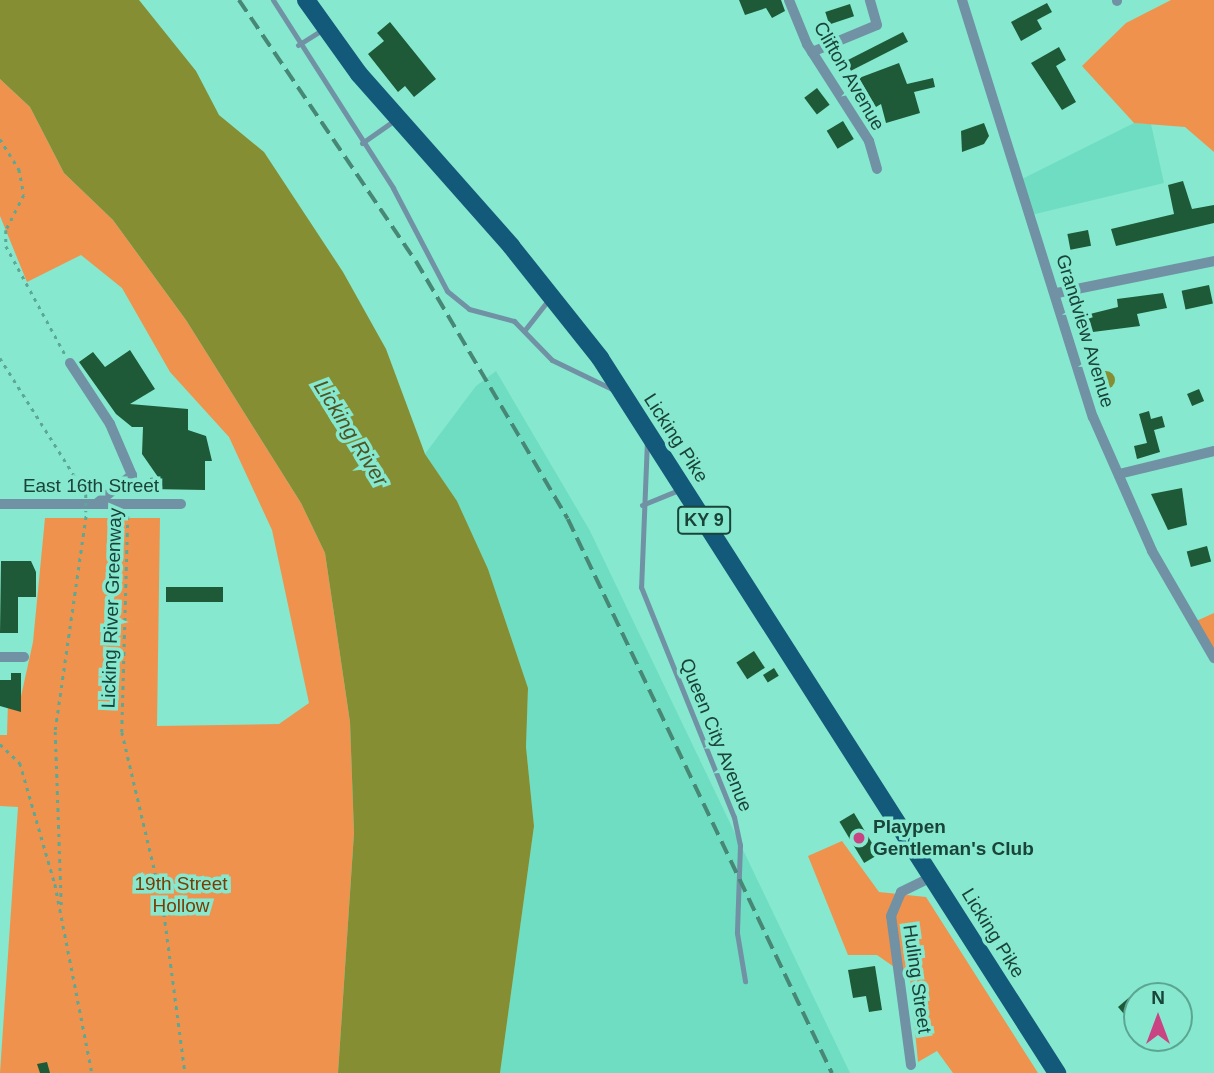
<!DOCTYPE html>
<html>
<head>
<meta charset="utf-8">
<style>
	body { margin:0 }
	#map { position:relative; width:1214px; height:1073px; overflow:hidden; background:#86e8ce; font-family:Arial,sans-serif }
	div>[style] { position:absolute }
	.built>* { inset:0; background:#6fddc1 }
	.green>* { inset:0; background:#ef924e }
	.water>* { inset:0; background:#858e33 }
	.round { border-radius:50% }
	.building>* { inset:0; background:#1e5a37; transform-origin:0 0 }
	.path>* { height:2.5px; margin-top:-1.25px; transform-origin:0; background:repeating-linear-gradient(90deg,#5ca895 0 3.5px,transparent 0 8.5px) }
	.lane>* { height:5px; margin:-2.5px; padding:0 2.5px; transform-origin:2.5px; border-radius:2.5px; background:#7191a4 }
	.street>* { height:10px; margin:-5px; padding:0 5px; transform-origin:5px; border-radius:5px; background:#7191a4 }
	.primary>* { height:18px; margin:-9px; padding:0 9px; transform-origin:9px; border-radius:9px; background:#12597a }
	.rail>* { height:3.5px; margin-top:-1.75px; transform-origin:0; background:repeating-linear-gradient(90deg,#468776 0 14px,transparent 0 21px) }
	.path-bridge>* { height:2.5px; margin-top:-1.25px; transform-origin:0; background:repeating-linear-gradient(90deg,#5ca895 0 3.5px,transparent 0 8.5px) }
	.dots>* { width:19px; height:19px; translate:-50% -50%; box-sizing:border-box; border:4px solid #86e8ce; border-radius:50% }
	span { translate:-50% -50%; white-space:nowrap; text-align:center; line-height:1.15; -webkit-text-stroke:7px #86e8ce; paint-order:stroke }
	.shield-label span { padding:2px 5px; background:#86e8ce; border:2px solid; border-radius:5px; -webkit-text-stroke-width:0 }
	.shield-label { font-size:18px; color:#1a4339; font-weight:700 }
	.street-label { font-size:19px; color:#1a4339 }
	.poi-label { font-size:19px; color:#1a4339; font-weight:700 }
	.left { translate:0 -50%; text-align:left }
	.park-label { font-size:19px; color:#793c04 }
	.water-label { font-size:21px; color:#4e5323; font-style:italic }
	.north { position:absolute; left:1123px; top:982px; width:70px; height:70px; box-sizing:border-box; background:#86e8ce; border:2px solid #5ba692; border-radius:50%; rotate:0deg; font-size:19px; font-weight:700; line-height:28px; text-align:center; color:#1a4339 }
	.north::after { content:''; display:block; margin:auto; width:24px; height:32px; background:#ca4383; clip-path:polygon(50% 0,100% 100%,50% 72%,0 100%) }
</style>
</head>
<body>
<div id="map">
	<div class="built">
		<i style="clip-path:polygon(1134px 123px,1151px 124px,1164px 183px,1031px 215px,1020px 180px)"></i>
		<i style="clip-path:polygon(496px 371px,590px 531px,850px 1073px,500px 1073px,534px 826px,526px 747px,528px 688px,488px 569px,457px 501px,425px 454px,476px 386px)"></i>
	</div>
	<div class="green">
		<i style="clip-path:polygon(1171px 0,1214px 0,1214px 152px,1185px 127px,1134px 123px,1082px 66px,1126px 23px)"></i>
		<i style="clip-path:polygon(0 79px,30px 107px,64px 173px,113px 220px,186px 320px,301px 503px,325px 553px,350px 722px,354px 833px,338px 1073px,0 1073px,18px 807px,0 806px,0 735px,7px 735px,8px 701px,20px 701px,33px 642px,45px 518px,160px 518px,157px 726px,279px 724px,309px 703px,272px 530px,229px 437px,170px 372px,122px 288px,81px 255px,27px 282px,0 216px)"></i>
		<i style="clip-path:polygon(1214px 613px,1214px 658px,1194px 622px)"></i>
		<i style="clip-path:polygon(842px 841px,879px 892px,926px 897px,1038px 1073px,953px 1073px,937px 1051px,918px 1062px,910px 978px,877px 955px,848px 955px,808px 856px)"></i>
	</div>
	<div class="water">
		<i style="clip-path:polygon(0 0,139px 0,196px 71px,219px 115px,264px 152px,343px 272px,386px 349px,425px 454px,457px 501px,488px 569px,528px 688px,526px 747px,534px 826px,500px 1073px,338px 1073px,354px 833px,350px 722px,325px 553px,301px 503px,186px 320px,113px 220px,64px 173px,30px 107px,0 79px)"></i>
		<i class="round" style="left:1097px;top:371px;width:18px;height:18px"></i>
	</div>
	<div class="building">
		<i style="clip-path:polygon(739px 0,781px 0,785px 11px,772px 18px,766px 8px,745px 15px)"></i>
		<i style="clip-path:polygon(1047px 3px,1052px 12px,1037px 20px,1042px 29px,1021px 41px,1011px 22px)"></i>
		<i style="left:850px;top:4px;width:13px;height:26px;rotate:72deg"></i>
		<i style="clip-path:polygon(390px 22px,436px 79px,414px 97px,405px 86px,398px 92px,368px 54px,384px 41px,377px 33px)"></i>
		<i style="left:903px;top:32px;width:11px;height:64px;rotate:63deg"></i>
		<i style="clip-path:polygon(1059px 47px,1066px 60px,1056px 66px,1076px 102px,1062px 110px,1031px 63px)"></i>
		<i style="clip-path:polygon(899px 63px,907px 84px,933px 78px,935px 87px,914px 92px,920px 113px,886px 123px,881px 104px,876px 107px,859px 78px)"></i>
		<i style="left:817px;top:88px;width:21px;height:16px;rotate:53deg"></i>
		<i style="left:843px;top:121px;width:21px;height:19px;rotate:59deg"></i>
		<i style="clip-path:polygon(984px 123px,989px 136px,984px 144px,962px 152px,961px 131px)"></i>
		<i style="clip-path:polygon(1183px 181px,1192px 209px,1214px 205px,1214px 223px,1116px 246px,1111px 229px,1174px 214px,1168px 185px)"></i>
		<i style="left:1088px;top:230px;width:16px;height:21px;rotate:79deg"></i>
		<i style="left:1209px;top:285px;width:19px;height:28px;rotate:78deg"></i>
		<i style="clip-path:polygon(1163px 293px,1167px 308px,1137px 314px,1140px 326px,1085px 333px,1082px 316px,1118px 307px,1117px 299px)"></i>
		<i style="clip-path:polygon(130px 350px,155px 389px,130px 404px,188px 409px,188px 430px,206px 436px,212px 461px,205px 461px,205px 490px,151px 489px,150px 478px,158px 477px,142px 454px,143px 427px,132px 427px,116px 414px,79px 362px,93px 352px,105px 367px)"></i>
		<i style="left:1199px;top:389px;width:13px;height:13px;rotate:67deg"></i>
		<i style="clip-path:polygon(1149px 411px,1151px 419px,1162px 416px,1165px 427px,1154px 430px,1160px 452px,1137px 459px,1134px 446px,1147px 443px,1139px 414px)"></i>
		<i style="clip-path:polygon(1182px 488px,1187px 525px,1168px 530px,1151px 494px)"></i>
		<i style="left:1207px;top:546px;width:16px;height:21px;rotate:75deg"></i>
		<i style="clip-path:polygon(1px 561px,31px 561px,36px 572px,36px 597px,18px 597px,18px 633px,0 633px)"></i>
		<i style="left:166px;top:587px;width:57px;height:15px"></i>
		<i style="left:754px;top:651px;width:20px;height:21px;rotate:57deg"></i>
		<i style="left:774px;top:668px;width:9px;height:13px;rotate:58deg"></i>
		<i style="clip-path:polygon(11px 673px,21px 673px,21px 712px,0 706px,0 680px,11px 680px)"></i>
		<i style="left:854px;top:813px;width:48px;height:17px;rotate:59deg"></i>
		<i style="clip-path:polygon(875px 966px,882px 1010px,869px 1012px,866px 996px,853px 998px,848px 970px)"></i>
		<i style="clip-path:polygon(1132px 995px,1137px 1000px,1137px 1029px,1118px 1007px)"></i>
		<i style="clip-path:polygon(47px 1062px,50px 1073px,40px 1073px,37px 1064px)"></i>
	</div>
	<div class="path">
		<i style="left:0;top:139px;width:36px;rotate:58deg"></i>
		<i style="left:19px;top:169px;width:26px;rotate:79deg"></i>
		<i style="left:24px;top:195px;width:39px;rotate:117deg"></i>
		<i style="left:6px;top:230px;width:16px;rotate:90deg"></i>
		<i style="left:6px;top:246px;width:123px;rotate:61.4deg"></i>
		<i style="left:0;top:358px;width:161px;rotate:57.7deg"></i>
		<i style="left:128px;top:516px;width:216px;rotate:91.6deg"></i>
		<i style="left:122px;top:732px;width:178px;rotate:76.7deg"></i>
		<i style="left:163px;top:905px;width:169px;rotate:82.5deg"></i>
		<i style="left:0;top:744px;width:28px;rotate:44deg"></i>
		<i style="left:20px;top:763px;width:126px;rotate:73.9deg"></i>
		<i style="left:55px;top:884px;width:193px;rotate:78.9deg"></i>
		<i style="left:61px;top:905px;width:175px;rotate:-92deg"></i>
		<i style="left:55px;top:730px;width:217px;rotate:-81.8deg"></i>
	</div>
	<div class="lane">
		<i style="left:273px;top:0;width:223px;rotate:57.4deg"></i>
		<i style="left:393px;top:188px;width:116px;rotate:62.3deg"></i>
		<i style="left:447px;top:291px;width:28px;rotate:39deg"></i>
		<i style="left:469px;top:309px;width:47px;rotate:14.9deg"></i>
		<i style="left:514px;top:321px;width:54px;rotate:45.7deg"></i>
		<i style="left:552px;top:360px;width:69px;rotate:25.8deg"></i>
		<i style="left:298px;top:45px;width:28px;rotate:-32deg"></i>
		<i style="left:362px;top:143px;width:39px;rotate:-35deg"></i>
		<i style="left:524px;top:331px;width:41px;rotate:-52deg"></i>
		<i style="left:647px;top:440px;width:147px;rotate:92.3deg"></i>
		<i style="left:641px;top:587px;width:248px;rotate:68deg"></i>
		<i style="left:734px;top:817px;width:29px;rotate:78deg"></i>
		<i style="left:740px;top:845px;width:88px;rotate:92deg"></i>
		<i style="left:737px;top:933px;width:49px;rotate:80.5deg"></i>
		<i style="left:642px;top:505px;width:42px;rotate:-22.3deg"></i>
	</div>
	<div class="street">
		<i style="left:789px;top:0;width:48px;rotate:67.8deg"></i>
		<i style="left:807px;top:44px;width:115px;rotate:57.4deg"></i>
		<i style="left:869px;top:141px;width:29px;rotate:74deg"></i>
		<i style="left:962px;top:0;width:437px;rotate:72.6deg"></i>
		<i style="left:1093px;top:417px;width:146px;rotate:66.2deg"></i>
		<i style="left:1152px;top:551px;width:124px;rotate:59.9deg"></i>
		<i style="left:1117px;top:0;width:1px;rotate:90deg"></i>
		<i style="left:812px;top:52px;width:70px;rotate:-22.6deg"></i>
		<i style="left:877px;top:25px;width:26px;rotate:-106deg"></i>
		<i style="left:1057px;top:293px;width:160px;rotate:-11.5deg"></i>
		<i style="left:70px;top:363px;width:73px;rotate:56.7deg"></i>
		<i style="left:110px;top:424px;width:56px;rotate:66.7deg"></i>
		<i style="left:132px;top:475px;width:46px;rotate:141.1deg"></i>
		<i style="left:1119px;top:474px;width:98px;rotate:-13.6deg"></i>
		<i style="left:0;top:504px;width:181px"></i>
		<i style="left:0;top:657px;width:24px"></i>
		<i style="left:911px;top:1065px;width:150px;rotate:-97.6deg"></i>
		<i style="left:891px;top:916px;width:26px;rotate:-67deg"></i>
		<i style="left:901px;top:892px;width:34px;rotate:-26deg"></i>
	</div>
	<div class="primary">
		<i style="left:306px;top:0;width:91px;rotate:54.4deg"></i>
		<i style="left:359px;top:74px;width:230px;rotate:48.5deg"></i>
		<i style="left:511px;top:246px;width:143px;rotate:51.5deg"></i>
		<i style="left:600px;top:358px;width:849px;rotate:57.41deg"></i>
	</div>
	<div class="rail">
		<i style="left:239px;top:0;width:315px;rotate:55.9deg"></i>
		<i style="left:416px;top:261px;width:299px;rotate:59.5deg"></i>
		<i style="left:568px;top:519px;width:614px;rotate:64.52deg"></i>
	</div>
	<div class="path-bridge">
		<i style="left:86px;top:494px;width:18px;rotate:90deg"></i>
	</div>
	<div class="dots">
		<i style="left:859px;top:838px;background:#ca4383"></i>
	</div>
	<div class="shield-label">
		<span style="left:704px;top:520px">KY 9</span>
	</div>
	<div class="street-label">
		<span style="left:849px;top:76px;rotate:60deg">Clifton Avenue</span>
		<span style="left:1085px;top:331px;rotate:73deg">Grandview Avenue</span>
		<span style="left:676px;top:438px;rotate:57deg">Licking Pike</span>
		<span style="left:91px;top:486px">East 16th Street</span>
		<span style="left:112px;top:608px;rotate:-88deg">Licking River Greenway</span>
		<span style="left:716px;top:735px;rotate:68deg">Queen City Avenue</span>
		<span style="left:993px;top:933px;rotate:58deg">Licking Pike</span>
		<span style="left:917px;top:979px;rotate:82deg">Huling Street</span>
	</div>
	<div class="poi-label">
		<span class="left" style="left:873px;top:838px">Playpen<br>Gentleman's Club</span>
	</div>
	<div class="park-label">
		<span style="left:181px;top:895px">19th Street<br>Hollow</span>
	</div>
	<div class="water-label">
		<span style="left:351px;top:433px;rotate:58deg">Licking River</span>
	</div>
	<div class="north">N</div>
</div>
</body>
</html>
